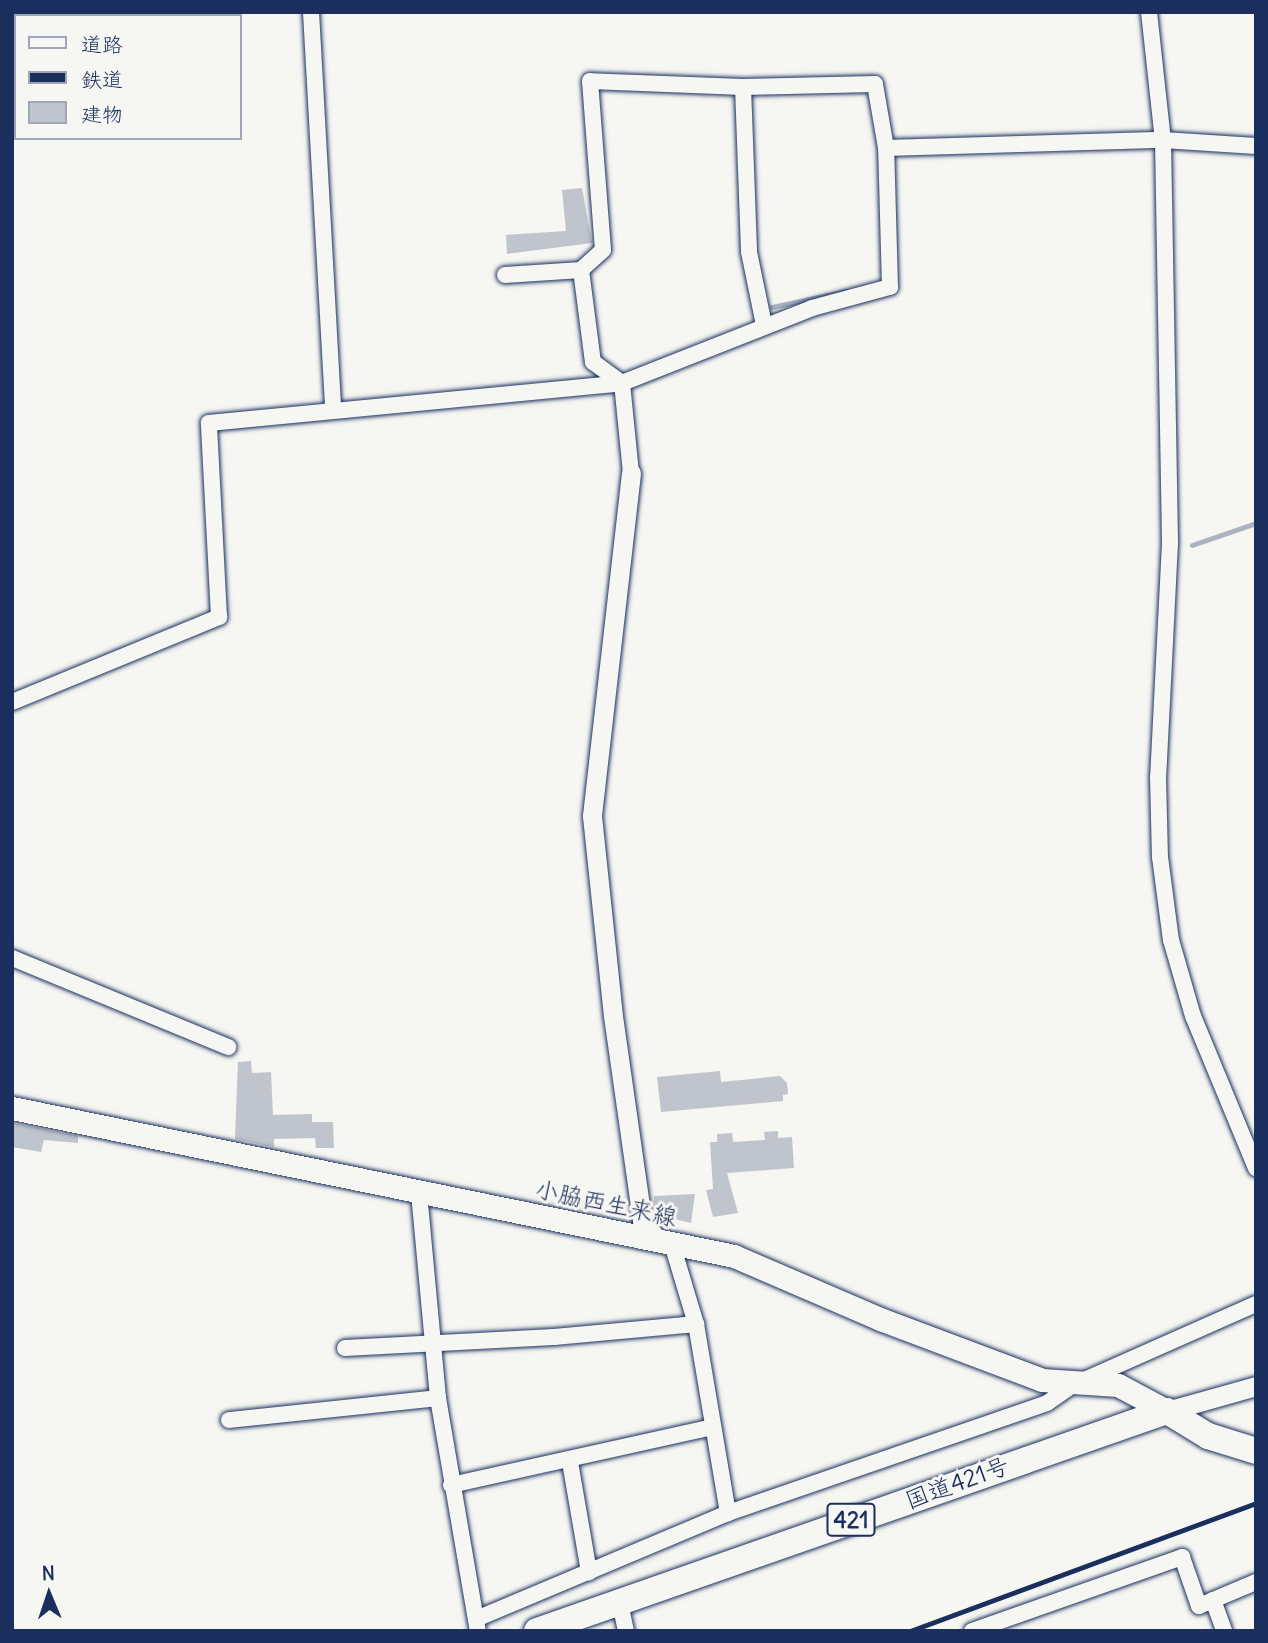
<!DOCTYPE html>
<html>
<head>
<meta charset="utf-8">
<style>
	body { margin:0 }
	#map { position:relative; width:1268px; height:1643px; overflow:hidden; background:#f6f6f2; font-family:Delius,"Klee One",sans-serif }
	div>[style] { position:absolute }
	.stream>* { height:5px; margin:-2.5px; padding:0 2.5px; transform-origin:2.5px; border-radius:2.5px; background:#abb2c0 }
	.building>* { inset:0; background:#c0c4cd }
	.roads { filter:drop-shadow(0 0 2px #1b2f5e) drop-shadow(0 0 2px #1b2f5e) }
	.minor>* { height:16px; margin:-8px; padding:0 8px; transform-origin:8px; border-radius:8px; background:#f6f6f2 }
	.tertiary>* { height:19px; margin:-9.5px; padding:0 9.5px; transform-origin:9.5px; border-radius:9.5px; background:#f6f6f2 }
	.secondary>* { height:23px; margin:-11.5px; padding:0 11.5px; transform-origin:11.5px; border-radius:11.5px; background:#f6f6f2 }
	.trunk>* { height:26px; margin:-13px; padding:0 13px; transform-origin:13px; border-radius:13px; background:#f6f6f2 }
	.rail>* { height:5px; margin:-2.5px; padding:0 2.5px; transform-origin:2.5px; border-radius:2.5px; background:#1b2f5e }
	span { translate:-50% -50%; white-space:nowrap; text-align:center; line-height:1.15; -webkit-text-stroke:6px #f6f6f2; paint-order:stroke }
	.shield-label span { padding:2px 5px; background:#f6f6f2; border:2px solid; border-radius:5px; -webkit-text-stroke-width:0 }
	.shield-label { font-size:23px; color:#1b2f5e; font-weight:700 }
	.street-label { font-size:24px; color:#1b2f5e }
	.frame { position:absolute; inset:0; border:14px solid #1b2f5e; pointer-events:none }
	.legend { position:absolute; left:14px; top:14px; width:228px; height:126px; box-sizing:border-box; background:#f6f6f2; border:2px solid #9ea6b7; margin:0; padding:9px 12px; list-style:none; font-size:21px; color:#1b2f5e }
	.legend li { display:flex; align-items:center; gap:14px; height:35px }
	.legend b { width:35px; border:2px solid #9ea6b7 }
	.north { position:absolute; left:14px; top:1559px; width:70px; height:70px; -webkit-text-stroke:5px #f6f6f2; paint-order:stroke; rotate:358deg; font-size:19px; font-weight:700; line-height:28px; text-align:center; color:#1b2f5e }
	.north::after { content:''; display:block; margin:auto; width:24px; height:32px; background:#1b2f5e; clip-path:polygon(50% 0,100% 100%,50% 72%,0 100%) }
</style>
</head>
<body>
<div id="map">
	<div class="stream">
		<i style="left:772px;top:307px;width:76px;rotate:-12.2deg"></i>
		<i style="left:1192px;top:545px;width:68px;rotate:-19deg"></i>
	</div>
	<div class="building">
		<i style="clip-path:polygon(582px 188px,592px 243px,507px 254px,506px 235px,566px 231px,562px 190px)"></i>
		<i style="clip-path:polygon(251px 1061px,252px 1073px,271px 1072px,273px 1115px,312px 1114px,312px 1122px,333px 1122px,334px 1148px,316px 1148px,315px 1138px,274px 1139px,274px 1147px,235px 1139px,238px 1062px)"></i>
		<i style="clip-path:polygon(720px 1071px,721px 1082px,780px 1076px,787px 1083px,788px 1094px,783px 1095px,783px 1101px,661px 1112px,657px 1077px)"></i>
		<i style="clip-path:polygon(13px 1123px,78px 1136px,78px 1143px,44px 1140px,41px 1152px,12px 1147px)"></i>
		<i style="clip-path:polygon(778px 1131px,778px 1138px,792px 1137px,794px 1168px,727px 1173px,738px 1213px,713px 1217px,706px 1190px,713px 1189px,710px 1142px,717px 1142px,717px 1134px,732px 1133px,733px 1142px,765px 1140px,764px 1132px)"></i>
		<i style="clip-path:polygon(695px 1194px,691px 1223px,653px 1214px,654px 1196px)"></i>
	</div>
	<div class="roads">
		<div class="minor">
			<i style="left:311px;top:12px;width:398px;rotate:86.8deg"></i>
			<i style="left:1149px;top:12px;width:129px;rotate:83.8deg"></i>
			<i style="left:1163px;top:140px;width:403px;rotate:89deg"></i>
			<i style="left:1170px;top:543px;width:234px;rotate:92.9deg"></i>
			<i style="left:1158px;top:777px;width:80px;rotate:88.6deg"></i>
			<i style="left:1160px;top:857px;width:84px;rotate:82.5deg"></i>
			<i style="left:1171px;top:940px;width:79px;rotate:73.9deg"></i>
			<i style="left:1193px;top:1016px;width:165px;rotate:67.5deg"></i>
			<i style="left:743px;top:87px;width:165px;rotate:87.9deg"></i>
			<i style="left:749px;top:252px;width:75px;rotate:78.4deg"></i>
			<i style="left:886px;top:148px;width:277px;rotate:-1.7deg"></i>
			<i style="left:1163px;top:140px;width:93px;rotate:3.7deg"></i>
			<i style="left:505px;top:275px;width:76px;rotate:-3.8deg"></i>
			<i style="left:12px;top:702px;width:224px;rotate:-22.3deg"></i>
			<i style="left:219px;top:617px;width:194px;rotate:-93deg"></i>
			<i style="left:209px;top:423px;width:415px;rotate:-5.5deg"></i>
			<i style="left:622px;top:383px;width:204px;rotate:-21.5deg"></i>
			<i style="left:812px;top:308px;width:81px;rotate:-15.1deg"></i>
			<i style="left:890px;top:287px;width:139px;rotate:-91.6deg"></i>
			<i style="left:886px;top:148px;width:65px;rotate:-99.8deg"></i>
			<i style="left:875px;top:84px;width:132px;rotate:178.7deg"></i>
			<i style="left:743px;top:87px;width:153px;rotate:-177.8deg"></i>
			<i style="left:590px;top:81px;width:169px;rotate:85.6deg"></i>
			<i style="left:603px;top:250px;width:30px;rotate:138deg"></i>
			<i style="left:581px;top:270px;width:93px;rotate:82.6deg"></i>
			<i style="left:593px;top:362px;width:36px;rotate:36deg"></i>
			<i style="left:622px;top:383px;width:90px;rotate:84.3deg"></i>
			<i style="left:12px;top:958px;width:234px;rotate:22.4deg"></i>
			<i style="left:419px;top:1193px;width:206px;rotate:84.7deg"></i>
			<i style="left:438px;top:1398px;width:236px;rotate:80.3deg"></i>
			<i style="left:672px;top:1244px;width:84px;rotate:73.3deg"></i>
			<i style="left:696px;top:1324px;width:192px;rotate:80.4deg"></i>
			<i style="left:345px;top:1348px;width:209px;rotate:-3deg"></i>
			<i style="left:554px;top:1337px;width:143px;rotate:-5.2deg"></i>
			<i style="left:229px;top:1420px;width:210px;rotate:-6deg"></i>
			<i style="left:570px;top:1462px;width:112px;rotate:80.2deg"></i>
			<i style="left:451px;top:1485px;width:267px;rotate:-12.5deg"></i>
			<i style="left:1213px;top:1600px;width:33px;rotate:70deg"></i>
			<i style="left:620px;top:1603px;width:29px;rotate:78deg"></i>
			<i style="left:476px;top:1619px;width:273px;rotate:-22.8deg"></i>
			<i style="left:728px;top:1513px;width:337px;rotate:-19deg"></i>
			<i style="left:1047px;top:1403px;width:32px;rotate:-35deg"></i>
			<i style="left:1073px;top:1385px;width:200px;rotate:-23.9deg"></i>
			<i style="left:972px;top:1631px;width:223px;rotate:-19.4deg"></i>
			<i style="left:1182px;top:1557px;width:52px;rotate:70.9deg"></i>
			<i style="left:1199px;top:1606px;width:62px;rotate:-22.8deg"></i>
		</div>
		<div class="tertiary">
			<i style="left:631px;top:473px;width:345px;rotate:96.5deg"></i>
			<i style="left:592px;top:816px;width:201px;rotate:84deg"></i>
			<i style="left:613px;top:1016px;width:207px;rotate:81.9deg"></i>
			<i style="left:642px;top:1221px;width:23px;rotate:50deg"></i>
			<i style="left:1167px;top:1411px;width:92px;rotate:-15.7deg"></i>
		</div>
		<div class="secondary">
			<i style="left:12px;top:1108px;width:737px;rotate:11.58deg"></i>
			<i style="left:734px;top:1256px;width:159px;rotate:23.3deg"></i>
			<i style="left:880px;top:1319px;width:173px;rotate:20.6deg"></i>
			<i style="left:1042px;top:1380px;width:76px;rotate:3.8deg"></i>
			<i style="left:1118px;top:1385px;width:55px;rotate:28deg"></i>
		</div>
		<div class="trunk">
			<i style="left:537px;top:1631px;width:667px;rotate:-19.25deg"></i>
			<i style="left:1167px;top:1411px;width:48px;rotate:31.4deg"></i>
			<i style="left:1208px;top:1436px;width:50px;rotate:17.4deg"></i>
		</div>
	</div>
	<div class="rail">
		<i style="left:910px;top:1631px;width:369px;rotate:-20.3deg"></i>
	</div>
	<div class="shield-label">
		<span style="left:851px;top:1520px">421</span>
	</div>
	<div class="street-label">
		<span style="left:606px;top:1203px;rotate:12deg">小脇西生来線</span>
		<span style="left:957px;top:1483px;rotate:-20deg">国道421号</span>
	</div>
	<div class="frame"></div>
	<ul class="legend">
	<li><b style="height:9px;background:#f6f6f2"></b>道路</li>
	<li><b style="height:9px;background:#1b2f5e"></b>鉄道</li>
	<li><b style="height:19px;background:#c0c4cd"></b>建物</li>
	</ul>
	<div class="north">N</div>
</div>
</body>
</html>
